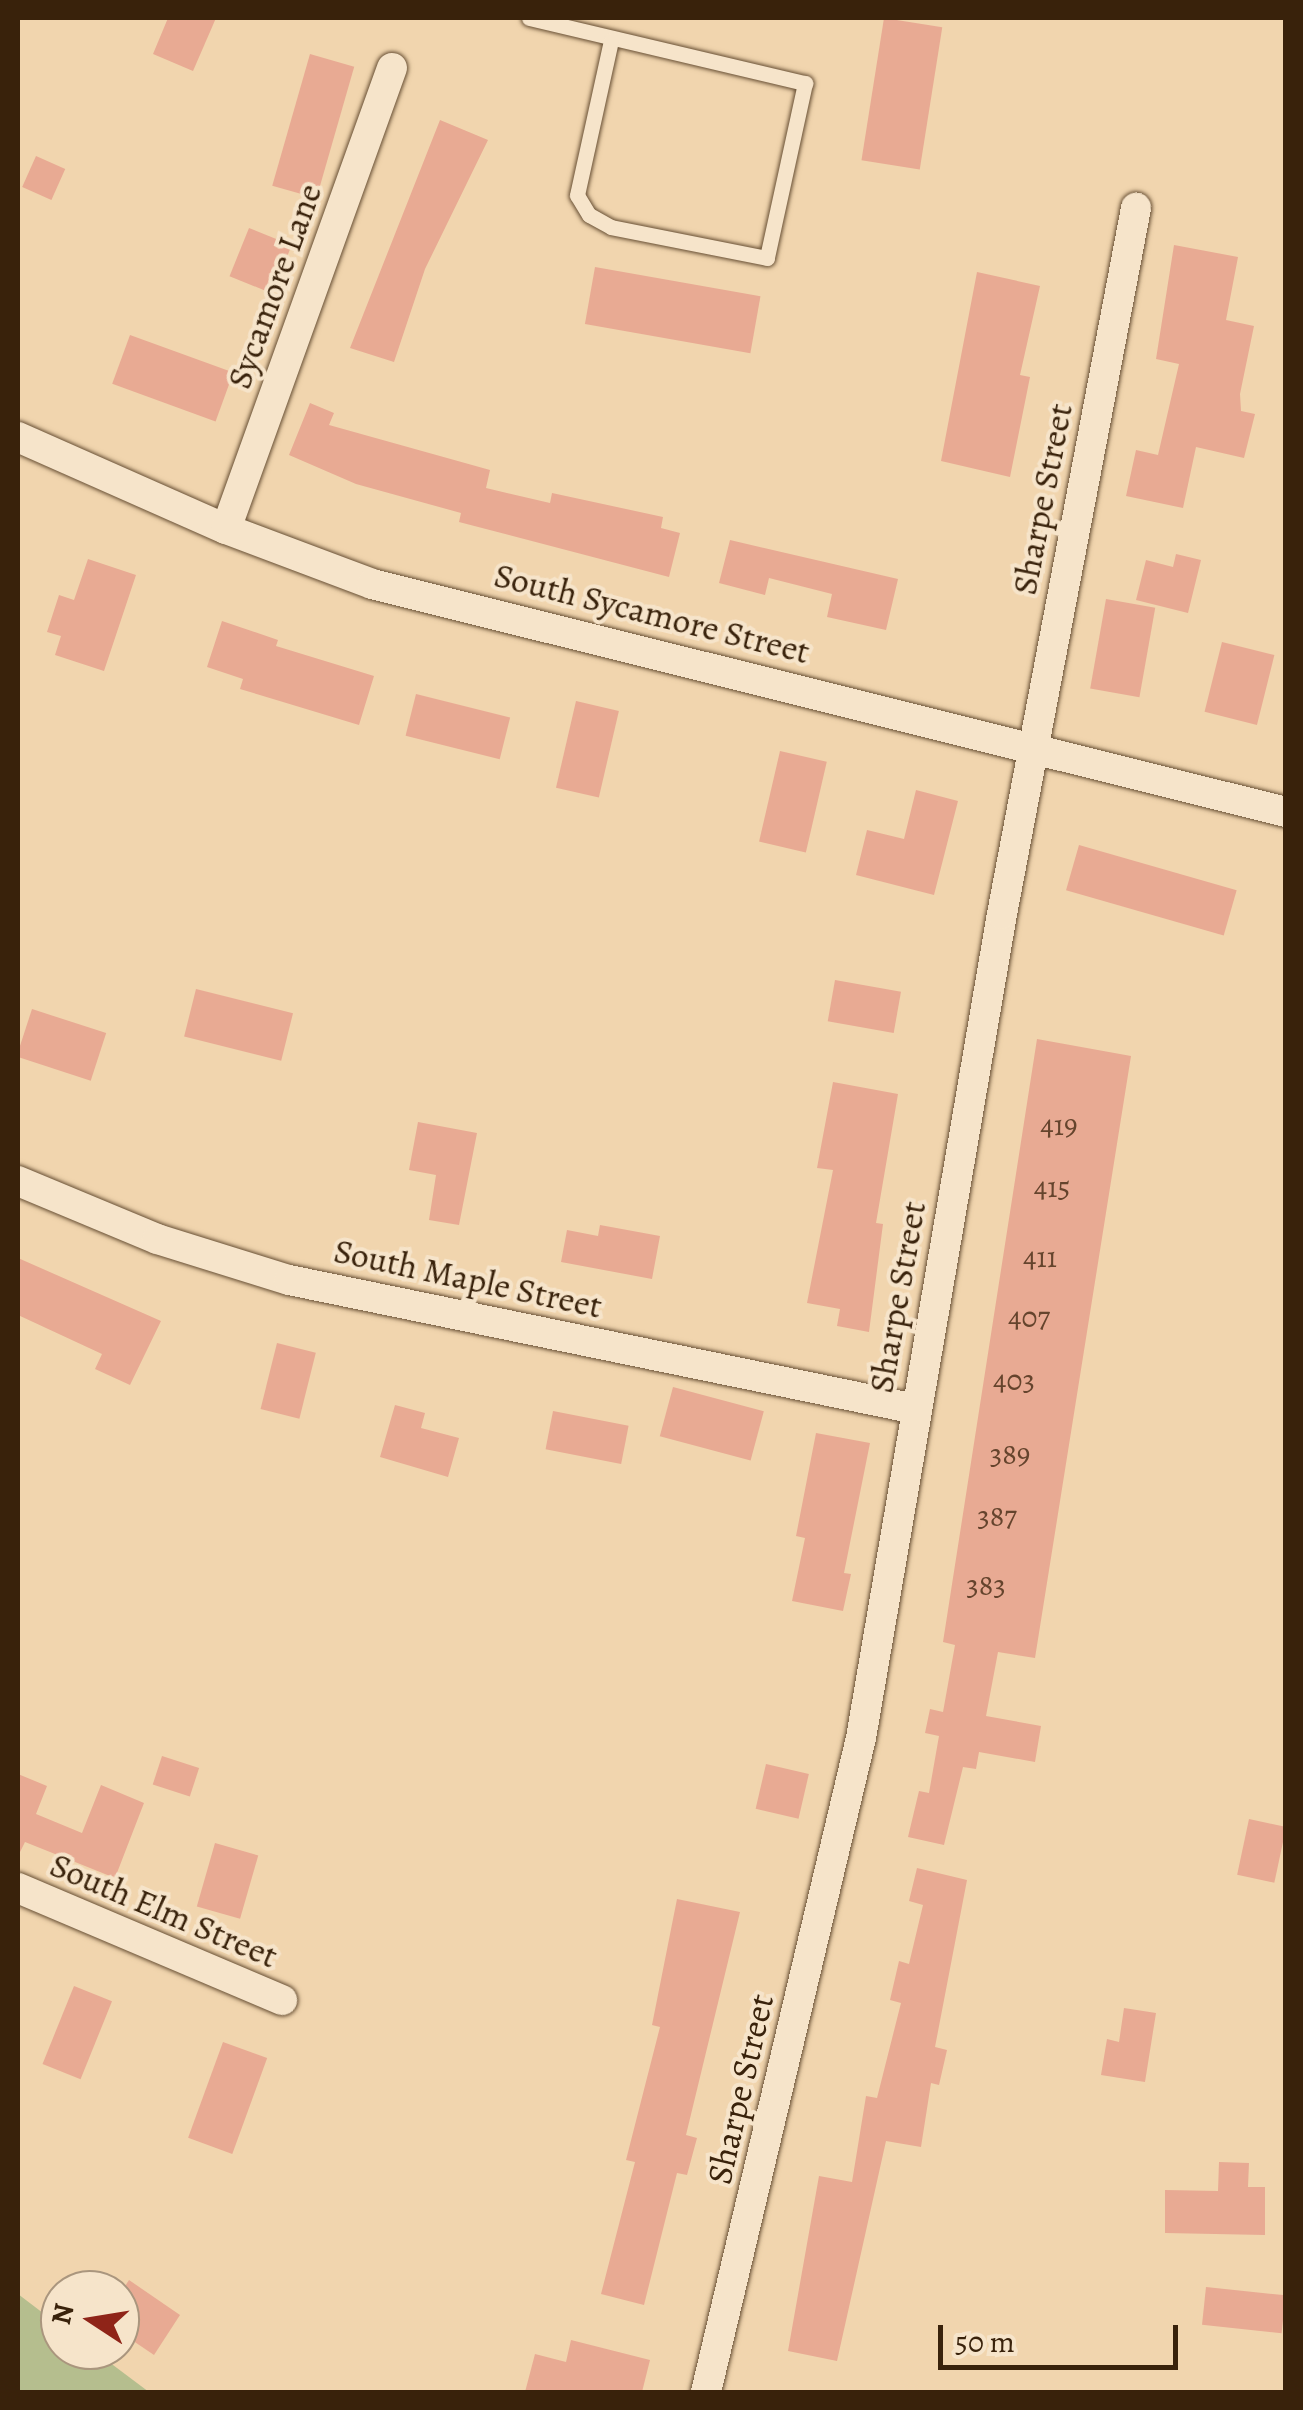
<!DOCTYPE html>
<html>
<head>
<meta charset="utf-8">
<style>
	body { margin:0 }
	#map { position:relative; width:1303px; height:2410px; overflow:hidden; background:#f1d5ae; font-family:Alegreya,serif }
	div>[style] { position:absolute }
	.green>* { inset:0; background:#b5be8e }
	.building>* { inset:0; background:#e8aa93; transform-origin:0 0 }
	.roads { filter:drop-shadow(0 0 2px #674f34) drop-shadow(0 0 2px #674f34) }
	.lane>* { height:15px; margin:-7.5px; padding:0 7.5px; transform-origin:7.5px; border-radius:7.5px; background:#f6e4ca }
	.street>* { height:30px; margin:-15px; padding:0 15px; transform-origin:15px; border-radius:15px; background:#f6e4ca }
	span { translate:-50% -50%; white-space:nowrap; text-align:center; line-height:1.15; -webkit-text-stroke:8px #f6e4ca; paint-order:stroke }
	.number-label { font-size:30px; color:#65442d }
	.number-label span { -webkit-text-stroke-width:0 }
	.street-label { font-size:35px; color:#39220b }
	.frame { position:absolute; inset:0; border:20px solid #39220b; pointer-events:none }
	.north { position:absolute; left:40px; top:2270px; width:100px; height:100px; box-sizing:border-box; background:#f6e4ca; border:2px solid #aa967e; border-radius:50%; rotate:282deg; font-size:28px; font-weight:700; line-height:40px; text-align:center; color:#39220b }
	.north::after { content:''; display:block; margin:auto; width:35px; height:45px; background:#8f2418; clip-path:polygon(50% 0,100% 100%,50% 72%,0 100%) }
	.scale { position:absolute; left:938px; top:2325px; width:240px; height:45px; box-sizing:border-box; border:5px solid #39220b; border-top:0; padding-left:12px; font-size:30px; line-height:35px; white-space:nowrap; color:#39220b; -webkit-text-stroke:8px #f6e4ca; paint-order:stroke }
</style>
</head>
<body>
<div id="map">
	<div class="green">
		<i style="clip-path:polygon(18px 2294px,60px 2326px,60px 2350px,93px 2350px,149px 2392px,18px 2392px)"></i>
	</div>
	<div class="building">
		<i style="clip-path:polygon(168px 18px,216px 18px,193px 71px,153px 54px)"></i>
		<i style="left:884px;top:18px;width:59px;height:144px;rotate:9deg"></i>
		<i style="left:310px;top:54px;width:46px;height:137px;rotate:16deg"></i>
		<i style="clip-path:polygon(440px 120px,488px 140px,425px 269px,394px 362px,350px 348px)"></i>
		<i style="left:36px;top:156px;width:32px;height:34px;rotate:24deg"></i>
		<i style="left:249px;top:228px;width:46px;height:52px;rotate:22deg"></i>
		<i style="clip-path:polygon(1174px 245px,1238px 257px,1226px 320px,1254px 326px,1240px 394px,1241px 411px,1255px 414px,1244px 458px,1196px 447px,1183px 508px,1126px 496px,1136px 450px,1158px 455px,1179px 364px,1156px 359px)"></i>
		<i style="left:595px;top:267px;width:168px;height:58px;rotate:10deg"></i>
		<i style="clip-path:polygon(977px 272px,1040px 286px,1020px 375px,1030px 377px,1010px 477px,941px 461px)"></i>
		<i style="left:130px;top:335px;width:110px;height:52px;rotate:20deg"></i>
		<i style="clip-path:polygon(310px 403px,334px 413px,329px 425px,490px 470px,486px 488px,550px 503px,552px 493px,663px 517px,661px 528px,680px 533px,669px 577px,459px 522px,461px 513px,356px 484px,289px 455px)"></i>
		<i style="clip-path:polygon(730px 540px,898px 579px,886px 630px,827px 617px,832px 594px,769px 578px,765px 595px,719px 583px)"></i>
		<i style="clip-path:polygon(1176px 554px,1201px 560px,1188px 613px,1136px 600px,1146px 560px,1173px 567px)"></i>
		<i style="clip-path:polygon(88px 559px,136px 575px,104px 671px,55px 655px,61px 636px,47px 632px,59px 595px,74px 600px)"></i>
		<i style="left:1106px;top:599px;width:50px;height:91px;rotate:10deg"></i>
		<i style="clip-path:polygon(222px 621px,278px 640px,276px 646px,374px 676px,359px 725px,240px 689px,243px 679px,207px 667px)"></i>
		<i style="left:1222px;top:642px;width:54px;height:72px;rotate:14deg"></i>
		<i style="left:416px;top:694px;width:97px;height:43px;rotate:14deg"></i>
		<i style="left:576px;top:701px;width:44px;height:89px;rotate:13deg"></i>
		<i style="left:780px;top:751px;width:48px;height:93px;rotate:13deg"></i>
		<i style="clip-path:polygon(916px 790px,958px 801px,934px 895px,856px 875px,867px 830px,904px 839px)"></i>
		<i style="left:1079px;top:845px;width:164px;height:47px;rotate:16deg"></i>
		<i style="left:835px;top:980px;width:67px;height:42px;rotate:10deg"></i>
		<i style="left:196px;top:989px;width:100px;height:49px;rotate:14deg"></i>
		<i style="left:32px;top:1009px;width:78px;height:50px;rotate:18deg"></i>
		<i style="clip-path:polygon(1037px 1039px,1131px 1056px,1035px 1658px,998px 1652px,986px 1716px,1041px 1726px,1035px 1762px,979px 1752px,976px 1769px,963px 1767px,944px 1845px,908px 1837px,919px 1791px,929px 1793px,939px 1736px,925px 1733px,930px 1709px,943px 1712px,955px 1645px,943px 1642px)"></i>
		<i style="clip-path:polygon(833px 1082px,898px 1094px,876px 1223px,883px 1224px,869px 1332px,837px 1326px,840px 1309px,807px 1303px,833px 1170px,817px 1168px)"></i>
		<i style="clip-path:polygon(418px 1122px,477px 1133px,459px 1225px,429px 1220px,436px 1175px,409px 1170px)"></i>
		<i style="clip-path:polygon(600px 1225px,660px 1236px,652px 1279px,561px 1262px,567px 1230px,598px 1236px)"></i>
		<i style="clip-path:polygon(18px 1258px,161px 1321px,130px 1385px,95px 1369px,102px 1354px,18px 1315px)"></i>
		<i style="left:277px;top:1343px;width:40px;height:68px;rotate:14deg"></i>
		<i style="left:673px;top:1387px;width:94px;height:51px;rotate:15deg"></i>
		<i style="clip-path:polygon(395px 1405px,425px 1413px,421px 1428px,459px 1438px,448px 1477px,380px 1457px)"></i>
		<i style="left:553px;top:1411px;width:77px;height:39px;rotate:11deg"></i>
		<i style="clip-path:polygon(816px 1433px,870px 1443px,844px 1573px,851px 1574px,843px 1611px,792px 1601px,805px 1538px,796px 1536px)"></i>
		<i style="left:162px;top:1756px;width:39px;height:30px;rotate:18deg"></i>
		<i style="left:766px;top:1764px;width:44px;height:46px;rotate:13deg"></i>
		<i style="clip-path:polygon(18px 1774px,47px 1786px,36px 1814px,82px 1833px,101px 1785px,144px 1803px,115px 1878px,25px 1842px,18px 1856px)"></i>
		<i style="left:1249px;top:1819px;width:38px;height:57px;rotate:12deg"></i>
		<i style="left:215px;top:1843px;width:45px;height:66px;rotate:16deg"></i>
		<i style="clip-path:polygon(917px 1868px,967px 1880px,935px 2047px,947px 2050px,939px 2085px,931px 2083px,921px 2147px,886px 2141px,837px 2361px,788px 2351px,819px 2176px,852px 2182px,866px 2096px,877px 2098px,901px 2003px,890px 2000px,899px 1961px,909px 1964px,923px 1905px,909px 1901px)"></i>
		<i style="clip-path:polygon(677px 1899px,740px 1912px,686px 2135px,697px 2138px,687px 2175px,677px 2173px,644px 2305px,601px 2294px,635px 2162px,626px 2160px,660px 2027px,652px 2025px)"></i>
		<i style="left:74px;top:1986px;width:41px;height:84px;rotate:22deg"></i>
		<i style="clip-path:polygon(1124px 2008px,1156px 2013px,1145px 2082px,1101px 2075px,1107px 2039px,1119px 2042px)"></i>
		<i style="left:223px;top:2042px;width:47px;height:102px;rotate:20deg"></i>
		<i style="clip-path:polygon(1219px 2162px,1249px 2163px,1248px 2187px,1265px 2187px,1265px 2235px,1165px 2233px,1165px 2190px,1218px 2191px)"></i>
		<i style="clip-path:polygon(129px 2280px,180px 2315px,154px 2355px,120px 2332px,120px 2294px)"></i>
		<i style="left:1206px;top:2287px;width:80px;height:38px;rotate:6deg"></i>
		<i style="clip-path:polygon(571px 2340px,650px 2360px,642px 2392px,525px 2392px,535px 2354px,566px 2362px)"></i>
	</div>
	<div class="roads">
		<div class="lane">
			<i style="left:529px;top:18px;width:284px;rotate:13.3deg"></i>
			<i style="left:805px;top:83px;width:179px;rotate:102.3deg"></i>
			<i style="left:767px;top:258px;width:159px;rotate:-168.8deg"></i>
			<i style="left:611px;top:227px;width:25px;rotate:-151deg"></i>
			<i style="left:589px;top:215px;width:23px;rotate:-121deg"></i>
			<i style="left:577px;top:195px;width:158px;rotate:-77.6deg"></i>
		</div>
		<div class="street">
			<i style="left:18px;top:437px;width:227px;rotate:23.9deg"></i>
			<i style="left:226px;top:529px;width:156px;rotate:20.6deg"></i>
			<i style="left:372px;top:584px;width:942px;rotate:14.01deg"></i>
			<i style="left:226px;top:529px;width:490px;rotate:-70.2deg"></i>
			<i style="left:18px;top:1181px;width:151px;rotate:22.6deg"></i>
			<i style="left:157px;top:1239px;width:138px;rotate:17.3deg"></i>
			<i style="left:289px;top:1280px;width:640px;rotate:11.63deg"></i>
			<i style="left:18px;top:1888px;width:287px;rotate:23deg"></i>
			<i style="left:706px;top:2392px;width:672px;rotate:-76.67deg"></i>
			<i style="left:861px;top:1738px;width:836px;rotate:-80.29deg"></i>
			<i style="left:1002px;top:914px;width:719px;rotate:-79.25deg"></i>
		</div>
	</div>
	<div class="number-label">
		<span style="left:1059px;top:1125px">419</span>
		<span style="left:1052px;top:1187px">415</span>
		<span style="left:1040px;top:1257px">411</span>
		<span style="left:1029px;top:1317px">407</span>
		<span style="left:1014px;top:1380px">403</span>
		<span style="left:1010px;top:1454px">389</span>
		<span style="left:997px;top:1516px">387</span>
		<span style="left:986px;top:1585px">383</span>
	</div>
	<div class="street-label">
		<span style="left:274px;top:286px;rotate:-70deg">Sycamore Lane</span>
		<span style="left:1042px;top:499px;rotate:-79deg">Sharpe Street</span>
		<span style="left:652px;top:613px;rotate:14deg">South Sycamore Street</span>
		<span style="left:468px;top:1278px;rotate:12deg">South Maple Street</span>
		<span style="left:897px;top:1297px;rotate:-80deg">Sharpe Street</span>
		<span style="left:164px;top:1910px;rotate:23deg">South Elm Street</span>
		<span style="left:740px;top:2089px;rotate:-77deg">Sharpe Street</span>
	</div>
	<div class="frame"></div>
	<div class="north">N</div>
	<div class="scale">50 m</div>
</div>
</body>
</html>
